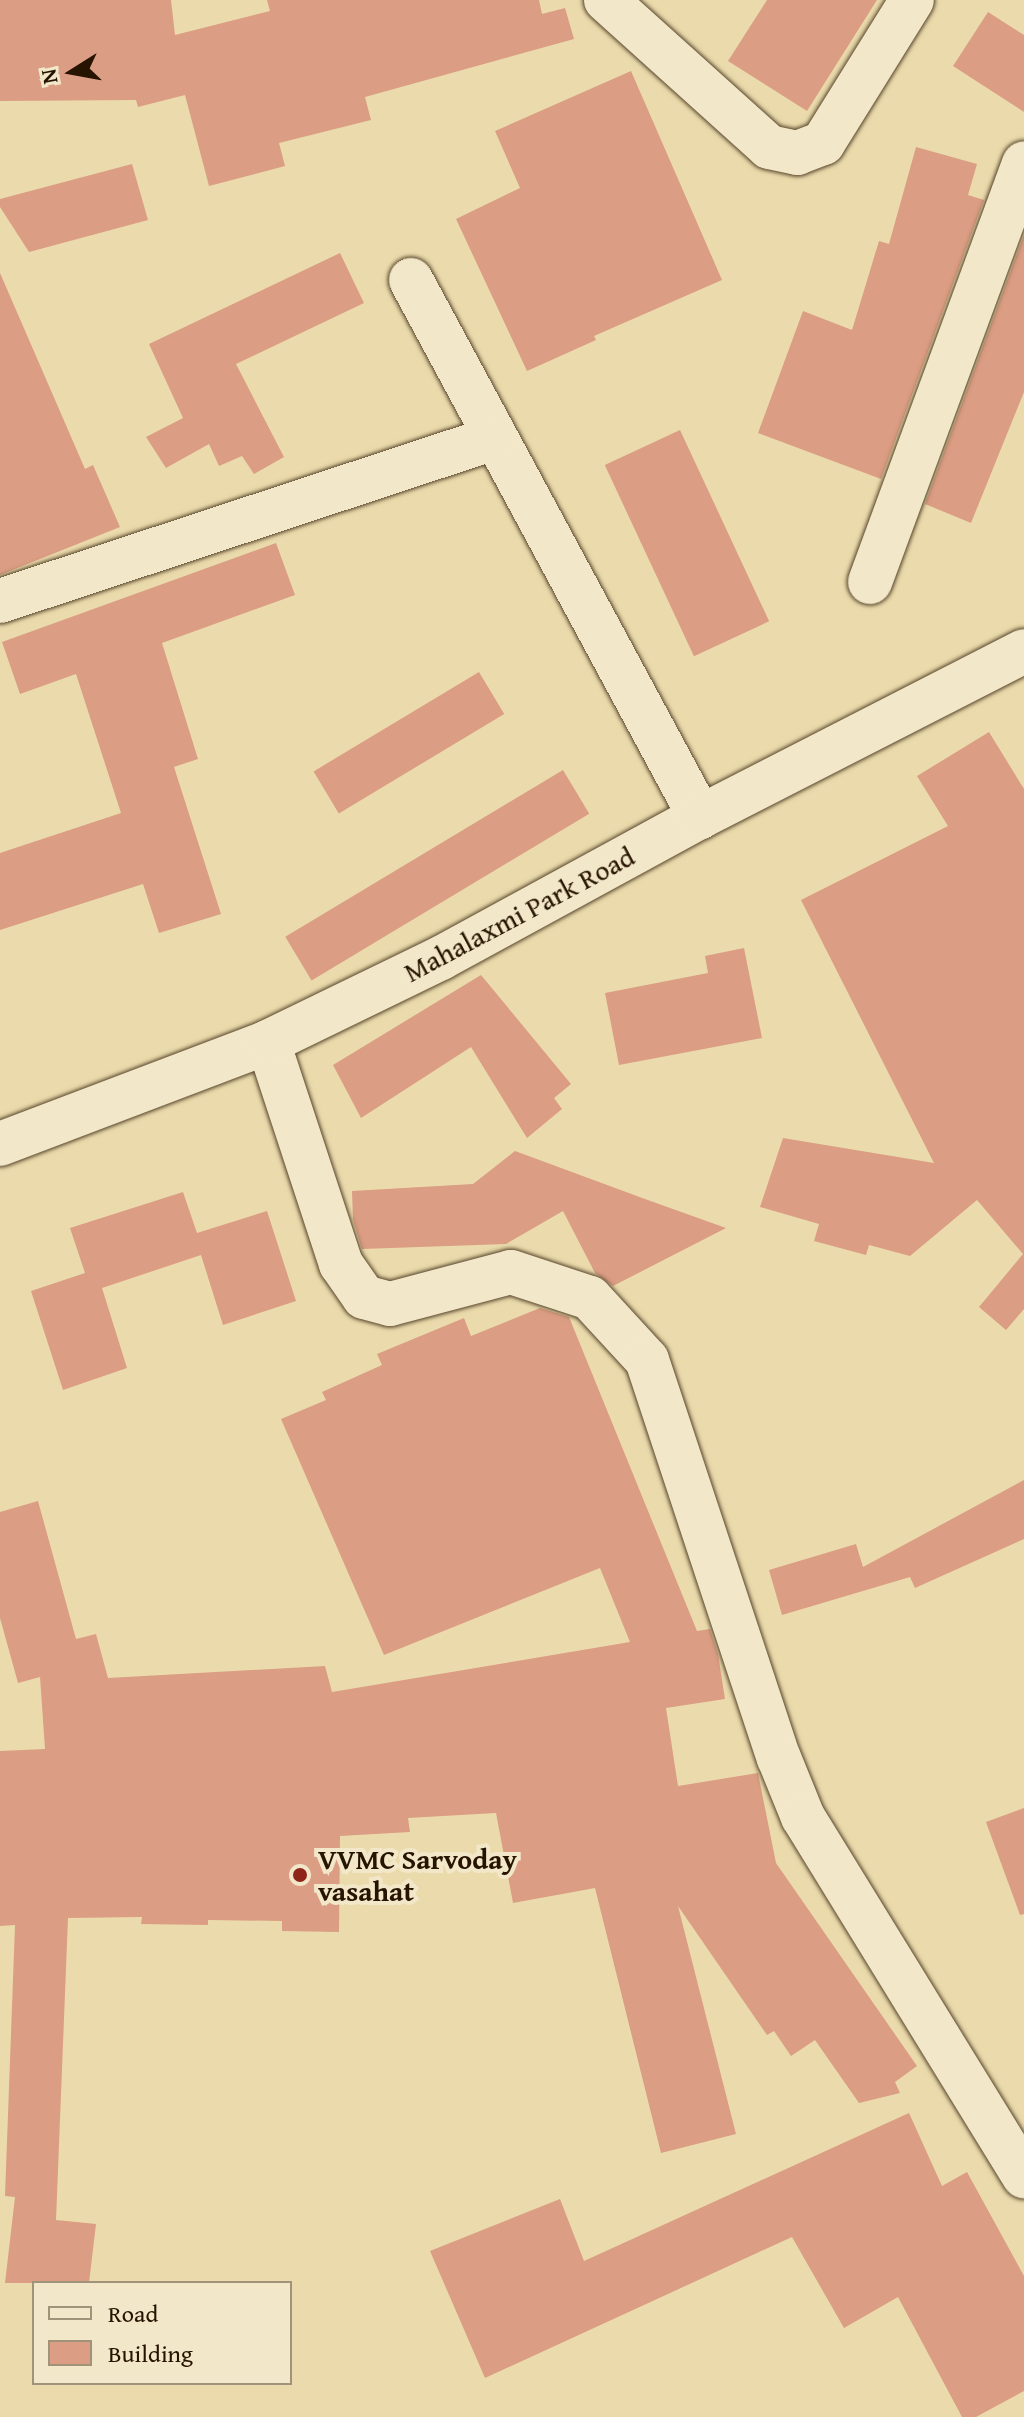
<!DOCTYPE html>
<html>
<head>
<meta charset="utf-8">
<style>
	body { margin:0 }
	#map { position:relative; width:1024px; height:2417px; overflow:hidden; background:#ebdbac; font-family:"Gentium Book Plus",serif }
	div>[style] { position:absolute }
	.building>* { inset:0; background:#db9d83; transform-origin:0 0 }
	.roads { filter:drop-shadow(0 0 2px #57452b) drop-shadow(0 0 2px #57452b) }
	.minor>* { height:44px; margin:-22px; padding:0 22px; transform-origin:22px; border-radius:22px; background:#f2e8c9 }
	.tertiary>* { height:44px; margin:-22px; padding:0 22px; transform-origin:22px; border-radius:22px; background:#f2e8c9 }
	.dots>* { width:22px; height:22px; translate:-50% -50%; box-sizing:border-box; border:4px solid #f2e8c9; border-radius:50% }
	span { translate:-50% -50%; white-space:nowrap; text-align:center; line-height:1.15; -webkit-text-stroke:8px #f2e8c9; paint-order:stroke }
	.street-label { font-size:28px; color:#261300 }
	.poi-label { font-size:28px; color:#261300; font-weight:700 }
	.left { translate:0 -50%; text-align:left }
	.legend { position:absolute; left:32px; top:2281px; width:260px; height:104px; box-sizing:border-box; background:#f2e8c9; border:2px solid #a09379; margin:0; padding:10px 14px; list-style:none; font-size:24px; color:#261300 }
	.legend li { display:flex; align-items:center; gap:16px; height:40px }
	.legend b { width:40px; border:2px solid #a09379 }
	.north { position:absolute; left:32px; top:32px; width:80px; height:80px; -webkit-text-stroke:6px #f2e8c9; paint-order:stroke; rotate:259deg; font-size:22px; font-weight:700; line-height:32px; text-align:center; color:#261300 }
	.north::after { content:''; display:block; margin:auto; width:28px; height:36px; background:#261300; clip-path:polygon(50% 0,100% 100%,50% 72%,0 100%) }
</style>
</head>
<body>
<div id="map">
	<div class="building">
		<i style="clip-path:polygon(0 0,171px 0,175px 35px,270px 11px,267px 0,539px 0,542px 14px,565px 8px,574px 39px,365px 97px,371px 120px,279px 143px,285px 166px,209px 186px,185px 95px,138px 107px,136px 100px,0 101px)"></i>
		<i style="clip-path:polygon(767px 0,877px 0,807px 111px,728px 61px)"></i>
		<i style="clip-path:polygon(988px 12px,1024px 35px,1024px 112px,953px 66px)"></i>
		<i style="clip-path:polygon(631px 71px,722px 280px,594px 336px,596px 340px,527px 371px,456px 219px,520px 188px,495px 131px)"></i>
		<i style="clip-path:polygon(916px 147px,977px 164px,968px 195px,984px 200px,881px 479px,758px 433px,803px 311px,852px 330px,879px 241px,889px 244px)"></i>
		<i style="clip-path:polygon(132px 164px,148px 220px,29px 252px,0 207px,0 199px)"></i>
		<i style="clip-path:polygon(1024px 235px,1024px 392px,971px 523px,925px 504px)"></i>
		<i style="clip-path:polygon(340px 253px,364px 303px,236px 364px,284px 457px,254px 474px,242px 456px,219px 466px,209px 444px,166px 468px,146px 437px,183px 418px,149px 344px)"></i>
		<i style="clip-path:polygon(0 273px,85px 469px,93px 465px,120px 527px,0 575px)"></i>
		<i style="left:680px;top:430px;width:211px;height:83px;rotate:65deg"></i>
		<i style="clip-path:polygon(276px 543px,295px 595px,162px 643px,198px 759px,174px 767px,221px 914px,159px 933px,143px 884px,0 930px,0 853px,121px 813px,76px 674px,20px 694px,2px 642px)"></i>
		<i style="left:479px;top:672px;width:49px;height:193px;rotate:59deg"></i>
		<i style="clip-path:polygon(989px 732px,1024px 789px,1024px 1309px,1006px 1330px,979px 1307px,1023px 1254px,977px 1200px,910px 1256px,869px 1245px,866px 1255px,814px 1241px,819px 1224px,760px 1207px,783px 1138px,934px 1163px,801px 900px,948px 826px,917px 776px)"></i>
		<i style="left:563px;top:770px;width:51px;height:324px;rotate:59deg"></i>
		<i style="clip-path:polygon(744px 948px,762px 1038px,619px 1065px,605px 993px,708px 973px,705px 956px)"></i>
		<i style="clip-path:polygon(481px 975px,571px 1084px,554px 1098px,562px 1109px,527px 1138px,471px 1047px,361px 1118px,333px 1065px)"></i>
		<i style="clip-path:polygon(515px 1151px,645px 1199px,726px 1228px,613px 1286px,595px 1273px,563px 1211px,506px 1244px,362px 1249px,353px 1220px,352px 1191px,473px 1184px)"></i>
		<i style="clip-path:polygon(183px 1192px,197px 1233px,267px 1211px,296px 1301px,223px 1325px,201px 1255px,102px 1288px,127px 1368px,63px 1390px,31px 1291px,85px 1273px,70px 1228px)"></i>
		<i style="clip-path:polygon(540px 1308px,569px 1317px,697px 1631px,710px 1629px,718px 1654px,725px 1699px,666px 1708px,678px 1786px,758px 1773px,776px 1863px,917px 2066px,895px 2082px,900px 2093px,859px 2103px,815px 2040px,791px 2056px,774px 2031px,767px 2035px,678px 1906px,736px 2134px,661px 2153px,595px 1888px,513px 1903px,496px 1813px,408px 1818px,410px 1832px,340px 1836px,339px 1932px,282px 1931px,282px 1921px,208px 1920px,208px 1925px,141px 1924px,142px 1917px,68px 1918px,56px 2220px,96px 2224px,89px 2283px,5px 2283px,15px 2197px,5px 2196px,15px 1925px,0 1926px,0 1751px,45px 1749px,40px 1677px,18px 1683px,0 1618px,0 1512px,38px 1501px,76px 1639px,96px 1634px,108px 1678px,325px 1666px,332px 1692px,630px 1642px,600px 1568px,384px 1655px,281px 1419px,326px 1400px,322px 1392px,382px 1365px,377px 1354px,464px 1318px,471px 1336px)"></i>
		<i style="clip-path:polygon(1024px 1480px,1024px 1539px,915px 1588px,910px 1577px,782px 1615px,769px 1570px,856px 1544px,863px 1567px)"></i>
		<i style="clip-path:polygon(1024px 1808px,1024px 1914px,1020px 1915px,986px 1822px)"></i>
		<i style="clip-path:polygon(909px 2113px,942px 2186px,967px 2172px,1024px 2276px,1024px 2391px,976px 2417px,962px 2417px,898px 2297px,844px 2328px,792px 2237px,485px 2378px,430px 2251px,560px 2199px,584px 2261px)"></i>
	</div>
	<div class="roads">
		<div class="minor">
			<i style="left:606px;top:0;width:219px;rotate:42deg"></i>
			<i style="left:769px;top:147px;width:29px;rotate:12deg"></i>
			<i style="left:797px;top:153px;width:28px;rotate:-21deg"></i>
			<i style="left:823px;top:143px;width:168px;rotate:-58.1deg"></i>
			<i style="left:411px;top:280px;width:610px;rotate:61.71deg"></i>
			<i style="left:870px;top:582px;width:446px;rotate:-69.8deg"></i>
			<i style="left:0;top:601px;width:520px;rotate:-18.26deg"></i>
			<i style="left:268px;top:1042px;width:234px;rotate:71.8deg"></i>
			<i style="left:341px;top:1264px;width:40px;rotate:55.1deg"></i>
			<i style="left:364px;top:1297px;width:27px;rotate:15deg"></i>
			<i style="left:390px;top:1304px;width:125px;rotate:-14.8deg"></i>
			<i style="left:511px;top:1272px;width:83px;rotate:18.2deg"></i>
			<i style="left:590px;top:1298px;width:84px;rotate:47.4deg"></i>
			<i style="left:647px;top:1360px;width:419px;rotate:71.7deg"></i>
			<i style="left:779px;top:1758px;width:64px;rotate:67.9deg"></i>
			<i style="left:803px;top:1817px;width:422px;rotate:58.4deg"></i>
		</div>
		<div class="tertiary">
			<i style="left:0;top:1144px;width:287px;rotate:-20.8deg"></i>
			<i style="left:268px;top:1042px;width:192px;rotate:-25.9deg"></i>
			<i style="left:441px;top:958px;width:295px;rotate:-28.6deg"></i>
			<i style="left:700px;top:817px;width:364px;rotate:-27.1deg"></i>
		</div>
	</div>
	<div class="dots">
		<i style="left:300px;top:1875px;background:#8f2418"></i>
	</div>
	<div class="street-label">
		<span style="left:519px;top:914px;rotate:-28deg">Mahalaxmi Park Road</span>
	</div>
	<div class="poi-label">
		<span class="left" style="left:318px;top:1875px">VVMC Sarvoday<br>vasahat</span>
	</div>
	<ul class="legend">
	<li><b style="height:10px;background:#f2e8c9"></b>Road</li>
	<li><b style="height:22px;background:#db9d83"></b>Building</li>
	</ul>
	<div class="north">N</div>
</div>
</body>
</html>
